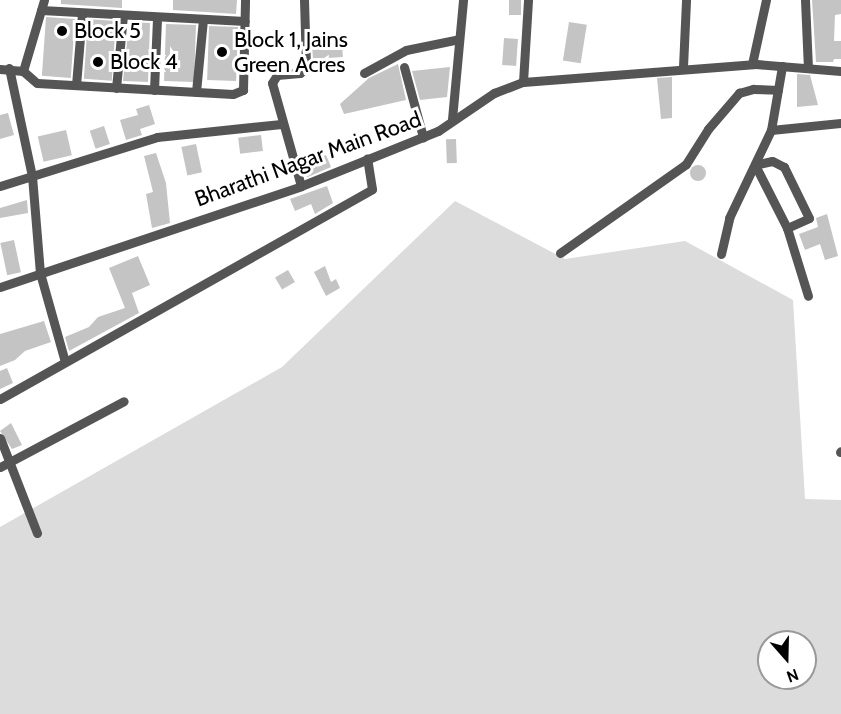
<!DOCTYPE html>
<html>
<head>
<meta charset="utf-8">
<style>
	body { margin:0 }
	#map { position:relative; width:841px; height:714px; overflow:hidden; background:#fff; font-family:Cabin,sans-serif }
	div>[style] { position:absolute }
	.green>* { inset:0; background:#dcdcdc }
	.building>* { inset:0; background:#c4c4c4; transform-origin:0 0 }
	.round { border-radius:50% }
	.street>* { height:9px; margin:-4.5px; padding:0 4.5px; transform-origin:4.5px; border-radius:4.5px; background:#555 }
	.dots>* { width:16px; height:16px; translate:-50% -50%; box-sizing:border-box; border:3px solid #fff; border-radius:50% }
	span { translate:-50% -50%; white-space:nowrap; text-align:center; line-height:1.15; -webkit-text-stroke:6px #fff; paint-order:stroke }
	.poi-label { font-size:22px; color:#000 }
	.left { translate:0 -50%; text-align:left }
	.street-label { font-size:22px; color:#000 }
	.north { position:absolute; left:757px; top:630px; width:60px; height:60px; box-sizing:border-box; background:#fff; border:2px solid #999; border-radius:50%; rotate:160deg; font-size:16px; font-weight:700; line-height:24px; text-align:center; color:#000 }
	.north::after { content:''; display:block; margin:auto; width:21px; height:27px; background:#000; clip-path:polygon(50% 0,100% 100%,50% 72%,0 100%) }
</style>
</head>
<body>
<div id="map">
	<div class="green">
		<i style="clip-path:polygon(evenodd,455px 201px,565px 259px,685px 241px,793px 300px,805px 499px,841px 500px,841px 714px,0 714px,0 527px,282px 367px,455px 201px,769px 642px,805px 642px,805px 678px,769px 678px,769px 642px)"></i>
	</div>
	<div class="building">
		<i style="clip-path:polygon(61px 0,122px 0,122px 8px,61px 4px)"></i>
		<i style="clip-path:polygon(173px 0,237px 0,236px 14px,173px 10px)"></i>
		<i style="left:509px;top:0;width:12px;height:15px"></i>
		<i style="clip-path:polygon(812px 0,841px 0,841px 14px,835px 15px,834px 41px,841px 41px,841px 59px,834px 59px,833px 62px,816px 62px)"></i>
		<i style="left:46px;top:17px;width:29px;height:59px;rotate:4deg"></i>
		<i style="left:88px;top:19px;width:28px;height:60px;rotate:4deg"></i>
		<i style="clip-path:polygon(129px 22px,150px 23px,148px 82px,123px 81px)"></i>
		<i style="left:569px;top:22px;width:18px;height:39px;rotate:9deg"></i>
		<i style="left:166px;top:24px;width:30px;height:57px;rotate:2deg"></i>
		<i style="left:209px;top:26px;width:29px;height:54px;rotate:2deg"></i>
		<i style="left:504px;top:38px;width:14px;height:27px;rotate:4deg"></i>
		<i style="left:342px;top:44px;width:13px;height:30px;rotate:86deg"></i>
		<i style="clip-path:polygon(398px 64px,406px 100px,344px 114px,340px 104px,369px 78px)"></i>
		<i style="clip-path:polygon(450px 67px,447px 97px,420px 100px,412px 71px)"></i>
		<i style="clip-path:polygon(797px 74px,810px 75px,818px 105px,797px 107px)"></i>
		<i style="clip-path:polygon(672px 77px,672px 118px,661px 119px,657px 78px)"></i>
		<i style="clip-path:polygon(149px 105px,155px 124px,140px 129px,142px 135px,126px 140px,120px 120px,138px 115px,136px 109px)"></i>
		<i style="clip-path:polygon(8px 113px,14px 135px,0 139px,0 115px)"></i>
		<i style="left:104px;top:126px;width:19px;height:15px;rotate:72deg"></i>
		<i style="left:66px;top:130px;width:26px;height:29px;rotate:77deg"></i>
		<i style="left:261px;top:135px;width:16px;height:23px;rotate:83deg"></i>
		<i style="left:456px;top:139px;width:24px;height:10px;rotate:88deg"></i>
		<i style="left:196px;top:144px;width:29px;height:15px;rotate:78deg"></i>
		<i style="clip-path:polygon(156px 153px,166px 183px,170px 223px,152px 228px,146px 194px,153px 192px,144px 156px)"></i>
		<i style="left:326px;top:155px;width:13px;height:26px;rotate:67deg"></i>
		<i class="round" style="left:690px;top:165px;width:16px;height:16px"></i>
		<i style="clip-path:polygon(327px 186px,333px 203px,315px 214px,311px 204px,295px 211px,290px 199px)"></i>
		<i style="clip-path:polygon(27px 200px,28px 213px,0 218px,0 208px)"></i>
		<i style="clip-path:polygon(827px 214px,838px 256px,825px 260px,820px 244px,805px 250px,799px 234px,818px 227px,816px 218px)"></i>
		<i style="left:14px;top:240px;width:33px;height:14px;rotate:78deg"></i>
		<i style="clip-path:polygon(138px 256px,150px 285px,132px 293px,139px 313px,69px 351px,65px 337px,89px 327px,98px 317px,125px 308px,109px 268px)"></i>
		<i style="clip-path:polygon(325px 266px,331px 282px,336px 279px,340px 288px,326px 296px,314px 272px)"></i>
		<i style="left:288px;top:270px;width:14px;height:15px;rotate:60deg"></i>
		<i style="clip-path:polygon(44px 321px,51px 342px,25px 351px,15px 360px,0 366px,0 334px)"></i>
		<i style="clip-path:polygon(7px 368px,13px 383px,0 389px,0 371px)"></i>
		<i style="clip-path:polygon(11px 423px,22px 445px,12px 449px,0 431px)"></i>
	</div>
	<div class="street">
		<i style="left:805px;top:0;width:68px;rotate:87.5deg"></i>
		<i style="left:41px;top:10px;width:204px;rotate:3.1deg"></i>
		<i style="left:752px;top:64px;width:66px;rotate:-77.7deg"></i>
		<i style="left:404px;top:67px;width:73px;rotate:74.8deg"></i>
		<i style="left:683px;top:67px;width:67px;rotate:-87.4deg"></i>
		<i style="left:9px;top:68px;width:110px;rotate:78deg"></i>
		<i style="left:32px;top:176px;width:97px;rotate:85.3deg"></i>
		<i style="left:40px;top:273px;width:92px;rotate:74.3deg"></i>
		<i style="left:0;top:69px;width:23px;rotate:5deg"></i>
		<i style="left:23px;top:71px;width:18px;rotate:41deg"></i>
		<i style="left:37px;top:83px;width:196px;rotate:3.2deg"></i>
		<i style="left:233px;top:94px;width:11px;rotate:-22deg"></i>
		<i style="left:243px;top:90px;width:90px;rotate:-88.7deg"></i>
		<i style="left:23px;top:71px;width:74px;rotate:-73.5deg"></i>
		<i style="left:364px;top:73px;width:48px;rotate:-28.7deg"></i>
		<i style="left:406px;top:50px;width:54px;rotate:-11.7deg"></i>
		<i style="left:523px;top:82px;width:82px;rotate:-86.5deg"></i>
		<i style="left:76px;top:85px;width:72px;rotate:-85.2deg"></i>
		<i style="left:116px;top:88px;width:73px;rotate:-84.5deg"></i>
		<i style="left:154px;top:90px;width:73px;rotate:-87.6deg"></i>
		<i style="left:196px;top:92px;width:73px;rotate:-84.5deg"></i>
		<i style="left:452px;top:119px;width:120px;rotate:-84.7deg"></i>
		<i style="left:771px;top:130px;width:70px;rotate:-5.7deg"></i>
		<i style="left:0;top:186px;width:164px;rotate:-17.3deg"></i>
		<i style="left:157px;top:137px;width:125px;rotate:-6deg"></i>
		<i style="left:301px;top:186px;width:107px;rotate:-105.7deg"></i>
		<i style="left:272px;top:83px;width:9px;rotate:-58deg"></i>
		<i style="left:277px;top:75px;width:23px;rotate:-5deg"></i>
		<i style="left:300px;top:73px;width:8px;rotate:-45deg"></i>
		<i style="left:306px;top:67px;width:67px;rotate:-91.7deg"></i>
		<i style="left:787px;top:228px;width:24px;rotate:-24deg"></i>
		<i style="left:809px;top:218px;width:57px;rotate:-116.1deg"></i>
		<i style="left:784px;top:167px;width:13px;rotate:-153deg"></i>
		<i style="left:772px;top:161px;width:17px;rotate:167deg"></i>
		<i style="left:755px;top:165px;width:71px;rotate:63.1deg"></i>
		<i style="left:787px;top:228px;width:71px;rotate:72.8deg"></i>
		<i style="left:560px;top:253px;width:154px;rotate:-35.2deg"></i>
		<i style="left:686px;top:164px;width:41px;rotate:-57.8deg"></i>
		<i style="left:708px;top:129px;width:48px;rotate:-49.3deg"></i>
		<i style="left:739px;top:93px;width:15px;rotate:-16deg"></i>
		<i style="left:753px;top:89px;width:25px;rotate:2deg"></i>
		<i style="left:721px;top:254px;width:37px;rotate:-77deg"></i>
		<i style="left:729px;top:218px;width:98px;rotate:-64.5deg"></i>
		<i style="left:771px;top:130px;width:65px;rotate:-80.2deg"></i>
		<i style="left:0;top:287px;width:317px;rotate:-18.5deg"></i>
		<i style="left:301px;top:186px;width:148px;rotate:-21.9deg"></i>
		<i style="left:438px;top:131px;width:68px;rotate:-34.2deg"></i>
		<i style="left:494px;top:93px;width:31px;rotate:-21deg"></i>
		<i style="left:523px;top:82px;width:234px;rotate:-4.4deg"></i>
		<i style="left:756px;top:64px;width:85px;rotate:4.7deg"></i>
		<i style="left:0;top:399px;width:427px;rotate:-29.4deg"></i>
		<i style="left:372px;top:189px;width:31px;rotate:-99deg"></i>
		<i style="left:0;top:438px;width:102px;rotate:68.7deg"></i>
		<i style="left:840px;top:452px;width:1px;rotate:-45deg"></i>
		<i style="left:0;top:467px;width:140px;rotate:-28deg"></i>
	</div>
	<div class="dots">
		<i style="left:62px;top:31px;background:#000"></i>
		<i style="left:222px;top:52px;background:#000"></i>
		<i style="left:98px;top:62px;background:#000"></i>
	</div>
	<div class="poi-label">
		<span class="left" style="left:74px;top:31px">Block 5</span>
		<span class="left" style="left:234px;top:52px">Block 1, Jains<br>Green Acres</span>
		<span class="left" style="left:110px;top:62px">Block 4</span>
	</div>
	<div class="street-label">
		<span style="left:308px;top:159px;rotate:-20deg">Bharathi Nagar Main Road</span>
	</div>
	<div class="north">N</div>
</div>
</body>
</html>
